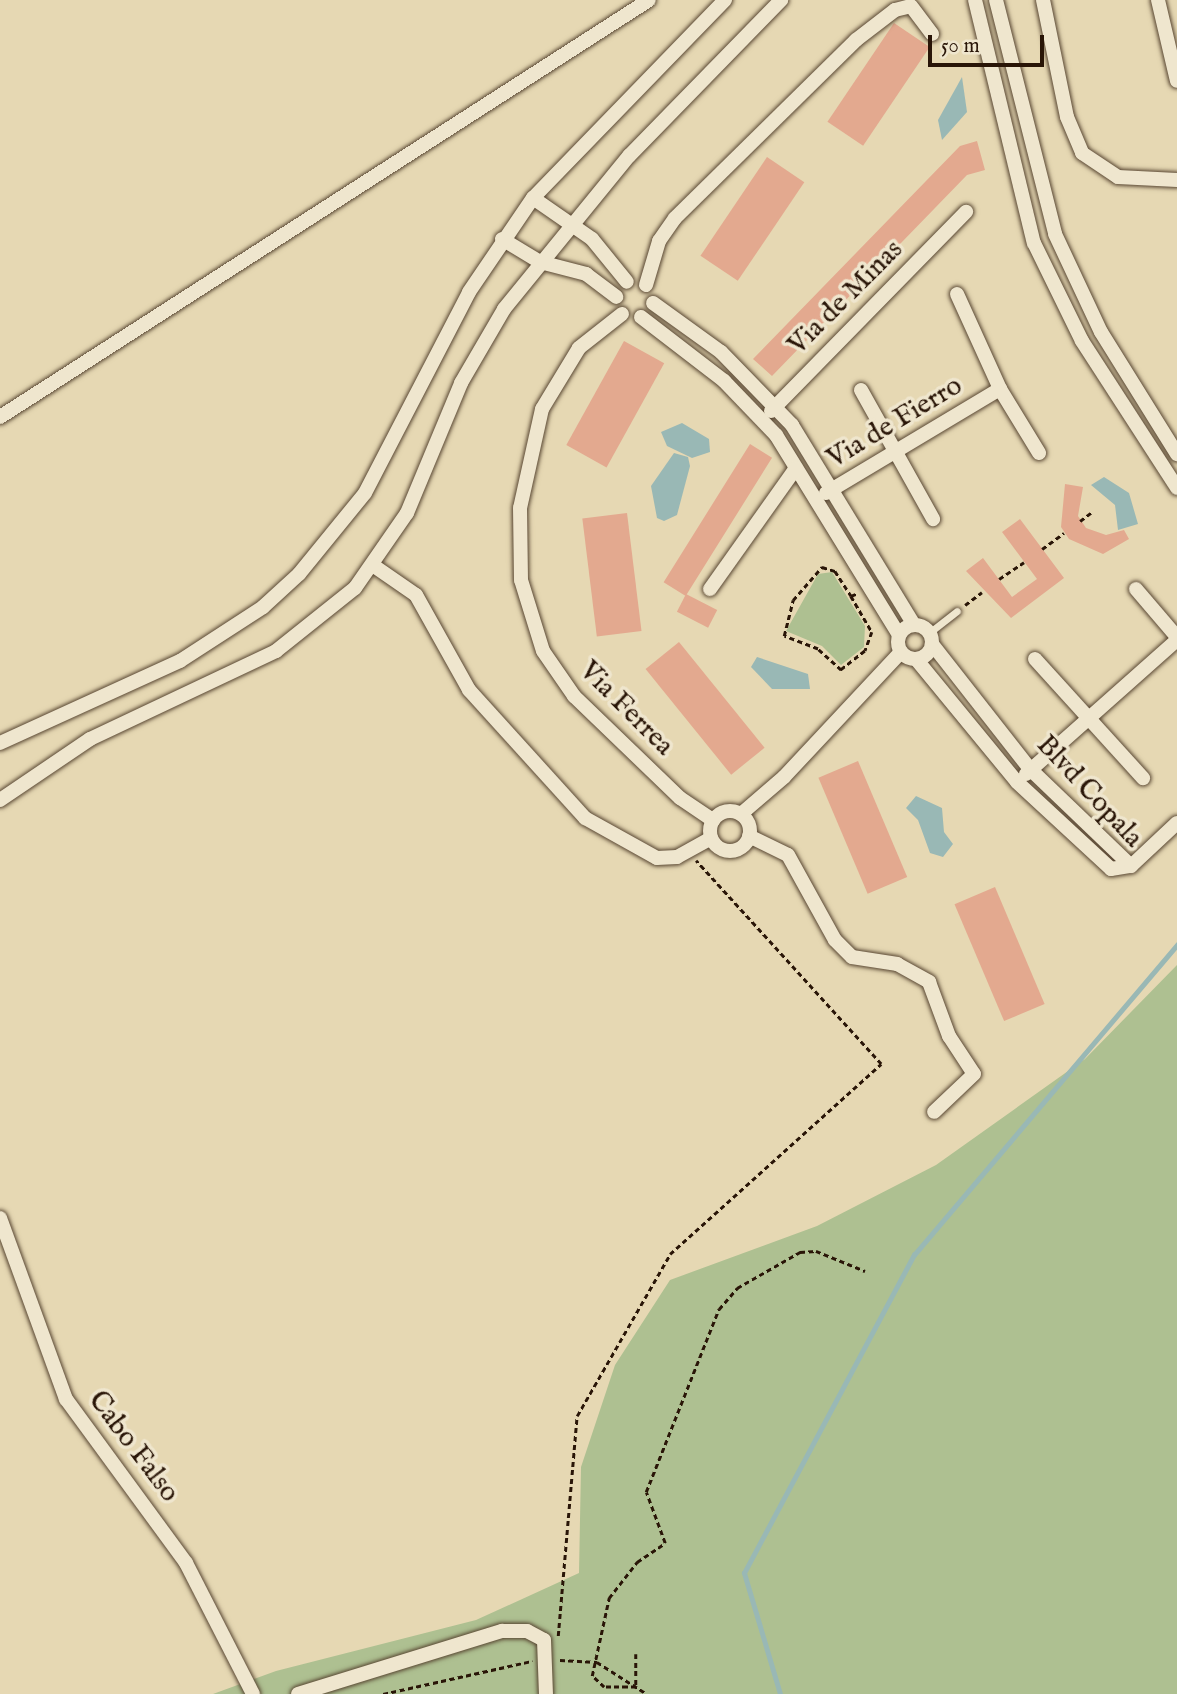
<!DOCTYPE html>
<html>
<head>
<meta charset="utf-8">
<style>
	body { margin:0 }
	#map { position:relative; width:1177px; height:1694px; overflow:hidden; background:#e6d8b3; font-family:"IM FELL English",serif }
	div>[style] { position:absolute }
	.green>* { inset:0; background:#aec091 }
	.water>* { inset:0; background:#99b8b5 }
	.stream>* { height:4.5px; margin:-2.25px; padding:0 2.25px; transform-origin:2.25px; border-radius:2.25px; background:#99b8b5 }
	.building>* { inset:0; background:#e3a98f; transform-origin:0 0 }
	.path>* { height:2.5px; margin-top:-1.25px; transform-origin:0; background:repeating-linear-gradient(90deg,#291507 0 5px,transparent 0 8.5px) }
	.roads { filter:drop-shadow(0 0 2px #584632) drop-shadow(0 0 2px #584632) }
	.service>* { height:7px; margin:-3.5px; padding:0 3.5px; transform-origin:3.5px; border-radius:3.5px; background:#efe6ce }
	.minor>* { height:14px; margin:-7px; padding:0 7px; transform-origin:7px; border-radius:7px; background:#efe6ce }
	.minor>.ring { margin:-7px; padding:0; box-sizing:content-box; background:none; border:14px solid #efe6ce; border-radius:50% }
	span { translate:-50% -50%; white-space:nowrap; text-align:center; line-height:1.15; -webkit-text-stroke:7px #efe6ce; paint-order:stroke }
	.street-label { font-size:28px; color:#291507 }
	.scale { position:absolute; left:928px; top:35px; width:116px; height:32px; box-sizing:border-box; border:4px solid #291507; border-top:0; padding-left:9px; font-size:21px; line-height:24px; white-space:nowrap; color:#291507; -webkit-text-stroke:5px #efe6ce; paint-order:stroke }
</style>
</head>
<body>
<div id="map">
	<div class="green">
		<i style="clip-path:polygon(832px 572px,865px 626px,864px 647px,841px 665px,822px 646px,786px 631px,818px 574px)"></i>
		<i style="clip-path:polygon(1177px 965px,1177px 1694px,213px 1694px,276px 1671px,476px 1620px,579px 1573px,581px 1467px,615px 1365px,670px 1280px,817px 1226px,936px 1165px,1085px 1059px)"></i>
	</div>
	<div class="water">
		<i style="clip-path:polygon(962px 77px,967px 112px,942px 140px,938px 120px)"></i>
		<i style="clip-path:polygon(682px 423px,709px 439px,710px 452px,692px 458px,667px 446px,661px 432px)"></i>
		<i style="clip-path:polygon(674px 453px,688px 457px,690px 466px,677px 515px,664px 521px,657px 518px,651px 486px)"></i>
		<i style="clip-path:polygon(1104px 477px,1129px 493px,1138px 524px,1118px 530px,1115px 505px,1091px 485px)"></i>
		<i style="clip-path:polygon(757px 657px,808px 674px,810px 689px,772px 689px,751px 667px)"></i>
		<i style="clip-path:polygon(916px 796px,942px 808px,944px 832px,953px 844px,943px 857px,930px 853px,918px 820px,906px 808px)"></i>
	</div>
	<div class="stream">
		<i style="left:780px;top:1694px;width:126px;rotate:-106.6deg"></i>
		<i style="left:744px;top:1573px;width:361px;rotate:-61.9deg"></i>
		<i style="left:914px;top:1255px;width:407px;rotate:-49.7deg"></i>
	</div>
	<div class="building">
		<i style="left:894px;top:23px;width:43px;height:119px;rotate:34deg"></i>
		<i style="clip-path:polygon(977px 141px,985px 170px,967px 175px,772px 376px,753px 359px,960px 146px)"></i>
		<i style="left:767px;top:157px;width:45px;height:119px;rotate:34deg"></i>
		<i style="left:624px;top:341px;width:46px;height:119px;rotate:29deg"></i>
		<i style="left:750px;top:444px;width:26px;height:163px;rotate:32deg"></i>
		<i style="clip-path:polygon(1065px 484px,1083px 487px,1078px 516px,1086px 528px,1106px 535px,1124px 530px,1129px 539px,1103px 554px,1069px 539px,1061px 527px)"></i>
		<i style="left:627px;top:513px;width:119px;height:45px;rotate:83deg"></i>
		<i style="clip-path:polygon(1020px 519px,1064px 578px,1011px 618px,966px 571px,983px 558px,1012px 597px,1037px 579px,1002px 532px)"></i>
		<i style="left:686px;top:594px;width:35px;height:20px;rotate:27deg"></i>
		<i style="left:679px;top:642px;width:136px;height:43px;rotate:51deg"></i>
		<i style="left:858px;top:761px;width:126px;height:43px;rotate:67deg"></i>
		<i style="left:995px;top:887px;width:127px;height:44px;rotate:67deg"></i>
	</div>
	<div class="path">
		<i style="left:1080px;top:521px;width:15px;rotate:-37deg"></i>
		<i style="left:1042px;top:549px;width:27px;rotate:-36deg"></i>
		<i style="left:999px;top:579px;width:30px;rotate:-34deg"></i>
		<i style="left:851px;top:596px;width:42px;rotate:59.7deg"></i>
		<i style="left:872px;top:632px;width:20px;rotate:110deg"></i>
		<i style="left:865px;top:651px;width:31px;rotate:142deg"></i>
		<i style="left:841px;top:670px;width:31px;rotate:-138deg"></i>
		<i style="left:818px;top:649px;width:36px;rotate:-159deg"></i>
		<i style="left:784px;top:636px;width:37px;rotate:-76deg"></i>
		<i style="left:793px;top:600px;width:44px;rotate:-48.7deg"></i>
		<i style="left:822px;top:567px;width:14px;rotate:17deg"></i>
		<i style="left:835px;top:571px;width:30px;rotate:57deg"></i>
		<i style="left:851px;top:596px;width:8px;rotate:-23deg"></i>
		<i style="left:965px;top:605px;width:21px;rotate:-37deg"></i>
		<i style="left:558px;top:1636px;width:221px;rotate:-85.1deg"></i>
		<i style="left:577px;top:1416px;width:187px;rotate:-60.1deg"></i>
		<i style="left:670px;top:1254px;width:284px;rotate:-42deg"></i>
		<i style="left:881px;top:1064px;width:275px;rotate:-132.3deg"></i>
		<i style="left:636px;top:1654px;width:33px;rotate:90deg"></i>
		<i style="left:636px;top:1687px;width:32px;rotate:180deg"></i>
		<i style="left:604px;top:1687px;width:16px;rotate:-137deg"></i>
		<i style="left:592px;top:1676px;width:80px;rotate:-77.7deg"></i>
		<i style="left:609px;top:1598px;width:46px;rotate:-52.1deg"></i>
		<i style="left:637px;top:1562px;width:34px;rotate:-34deg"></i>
		<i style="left:665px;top:1543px;width:54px;rotate:-110.4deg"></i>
		<i style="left:646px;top:1492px;width:197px;rotate:-68.3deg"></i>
		<i style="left:719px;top:1309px;width:28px;rotate:-49deg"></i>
		<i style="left:737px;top:1288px;width:73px;rotate:-29.7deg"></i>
		<i style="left:800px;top:1252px;width:16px;rotate:-4deg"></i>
		<i style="left:816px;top:1251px;width:53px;rotate:22.2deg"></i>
		<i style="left:560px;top:1660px;width:37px;rotate:3deg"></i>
		<i style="left:597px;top:1662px;width:59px;rotate:32.6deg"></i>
		<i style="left:383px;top:1694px;width:153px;rotate:-12.5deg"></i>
	</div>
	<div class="roads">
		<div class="service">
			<i style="left:930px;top:632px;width:34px;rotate:-38deg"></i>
		</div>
		<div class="minor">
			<i style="left:975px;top:0;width:250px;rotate:76.4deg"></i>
			<i style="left:1034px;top:243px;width:109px;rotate:63.9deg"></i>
			<i style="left:1082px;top:341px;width:175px;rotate:57.1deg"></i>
			<i style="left:996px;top:0;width:241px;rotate:75.8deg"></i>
			<i style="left:1055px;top:234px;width:108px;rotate:64.9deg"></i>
			<i style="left:1101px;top:332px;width:144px;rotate:58.1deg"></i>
			<i style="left:1043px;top:0;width:119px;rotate:78.4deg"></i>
			<i style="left:1067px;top:117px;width:39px;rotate:67deg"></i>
			<i style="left:1082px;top:153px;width:43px;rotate:33.7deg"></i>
			<i style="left:1118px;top:177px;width:59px;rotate:2.9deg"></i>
			<i style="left:1158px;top:0;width:83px;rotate:76.8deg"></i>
			<i style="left:533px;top:198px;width:72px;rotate:34.8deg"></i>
			<i style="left:592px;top:239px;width:55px;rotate:50.9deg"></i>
			<i style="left:502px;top:239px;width:44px;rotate:31.2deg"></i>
			<i style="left:540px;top:262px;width:48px;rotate:14.6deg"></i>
			<i style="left:586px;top:274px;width:38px;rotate:37deg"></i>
			<i style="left:646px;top:285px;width:46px;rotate:-73.5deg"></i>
			<i style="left:659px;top:241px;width:28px;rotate:-55deg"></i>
			<i style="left:675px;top:218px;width:254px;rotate:-44.5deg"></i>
			<i style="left:856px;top:40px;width:49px;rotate:-37.6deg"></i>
			<i style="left:895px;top:10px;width:16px;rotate:-14deg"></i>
			<i style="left:911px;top:6px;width:35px;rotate:53deg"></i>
			<i style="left:957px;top:294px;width:104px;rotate:65.6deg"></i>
			<i style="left:1000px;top:389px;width:75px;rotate:58.6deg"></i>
			<i style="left:653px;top:303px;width:84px;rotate:35.8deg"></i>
			<i style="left:721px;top:352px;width:102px;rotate:45.8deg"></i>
			<i style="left:792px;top:425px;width:234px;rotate:58.6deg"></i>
			<i style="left:622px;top:314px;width:55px;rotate:141.7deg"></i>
			<i style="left:579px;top:348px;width:71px;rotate:121.2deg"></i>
			<i style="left:542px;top:409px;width:101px;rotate:102.5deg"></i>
			<i style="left:520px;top:508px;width:72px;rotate:89.2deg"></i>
			<i style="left:521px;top:580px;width:74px;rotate:72.8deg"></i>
			<i style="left:543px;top:651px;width:55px;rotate:55.4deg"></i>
			<i style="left:574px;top:696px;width:147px;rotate:43.9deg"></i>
			<i style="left:680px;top:798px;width:40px;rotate:34deg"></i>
			<i style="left:641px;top:317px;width:105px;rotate:37.6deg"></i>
			<i style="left:724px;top:381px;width:75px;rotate:46.1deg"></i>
			<i style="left:776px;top:435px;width:235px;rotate:58.4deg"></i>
			<i style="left:861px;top:390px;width:148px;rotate:60.8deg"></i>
			<i style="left:771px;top:411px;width:279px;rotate:-45.6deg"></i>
			<i style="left:0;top:417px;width:771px;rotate:-32.72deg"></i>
			<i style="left:826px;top:493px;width:203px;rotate:-30.9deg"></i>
			<i style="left:374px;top:566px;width:51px;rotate:34.6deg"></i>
			<i style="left:416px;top:595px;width:109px;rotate:60.8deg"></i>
			<i style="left:469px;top:690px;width:173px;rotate:47.8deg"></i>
			<i style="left:585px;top:818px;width:82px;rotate:29.1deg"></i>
			<i style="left:657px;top:858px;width:20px;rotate:-3deg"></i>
			<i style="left:677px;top:857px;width:39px;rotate:-29deg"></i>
			<i style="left:710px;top:589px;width:148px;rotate:-54.6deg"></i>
			<i style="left:1136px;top:589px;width:63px;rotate:49.5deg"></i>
			<i class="ring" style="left:898px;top:625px;width:20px;height:20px"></i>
			<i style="left:932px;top:644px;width:159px;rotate:51.9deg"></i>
			<i style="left:1030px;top:769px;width:140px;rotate:43.8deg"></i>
			<i style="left:916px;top:659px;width:159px;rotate:50.6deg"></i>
			<i style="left:1017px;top:782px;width:128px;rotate:42.8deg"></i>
			<i style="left:1111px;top:869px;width:20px;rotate:-9deg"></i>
			<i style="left:1131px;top:866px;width:63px;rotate:-43.1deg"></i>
			<i style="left:1035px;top:659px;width:161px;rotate:47.8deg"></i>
			<i style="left:0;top:743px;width:198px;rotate:-24.5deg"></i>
			<i style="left:180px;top:661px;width:99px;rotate:-33deg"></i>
			<i style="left:263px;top:607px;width:49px;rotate:-42.5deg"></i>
			<i style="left:299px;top:574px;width:104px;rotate:-50.8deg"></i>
			<i style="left:365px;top:493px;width:226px;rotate:-62.6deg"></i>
			<i style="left:469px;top:292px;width:114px;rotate:-55.8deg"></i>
			<i style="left:533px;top:198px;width:276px;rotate:-45.9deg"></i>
			<i style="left:1026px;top:774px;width:202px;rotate:-41.6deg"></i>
			<i style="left:0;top:800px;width:109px;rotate:-34.1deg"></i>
			<i style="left:90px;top:739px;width:206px;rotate:-25.3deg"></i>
			<i style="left:276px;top:651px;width:101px;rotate:-38.6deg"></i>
			<i style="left:355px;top:588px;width:91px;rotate:-55.3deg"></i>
			<i style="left:407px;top:513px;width:141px;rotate:-67.4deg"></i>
			<i style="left:461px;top:383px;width:86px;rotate:-59.8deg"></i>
			<i style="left:504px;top:309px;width:198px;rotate:-50.8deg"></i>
			<i style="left:629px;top:156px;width:218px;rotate:-45.7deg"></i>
			<i class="ring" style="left:710px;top:811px;width:26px;height:26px"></i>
			<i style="left:741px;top:814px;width:57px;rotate:-40.7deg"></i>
			<i style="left:784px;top:777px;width:171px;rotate:-46.9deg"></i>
			<i style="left:749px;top:836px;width:43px;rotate:26deg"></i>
			<i style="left:788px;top:855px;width:97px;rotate:61.1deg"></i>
			<i style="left:835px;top:940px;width:24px;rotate:45deg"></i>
			<i style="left:852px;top:957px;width:46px;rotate:8.8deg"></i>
			<i style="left:897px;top:964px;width:37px;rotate:29deg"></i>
			<i style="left:929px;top:982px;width:58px;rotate:69.7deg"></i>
			<i style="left:949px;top:1036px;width:45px;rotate:56.7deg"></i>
			<i style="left:974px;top:1074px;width:55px;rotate:136.5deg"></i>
			<i style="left:0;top:1218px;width:193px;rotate:70deg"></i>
			<i style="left:66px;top:1399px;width:203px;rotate:53.8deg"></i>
			<i style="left:186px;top:1563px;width:147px;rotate:62.9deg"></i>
			<i style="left:298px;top:1694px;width:214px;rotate:-17.2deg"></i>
			<i style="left:502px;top:1631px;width:25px"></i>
			<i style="left:527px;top:1631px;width:19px;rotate:28deg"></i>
			<i style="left:544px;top:1640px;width:54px;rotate:87.9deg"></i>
		</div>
	</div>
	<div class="street-label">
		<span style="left:846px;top:298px;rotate:-45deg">Via de Minas</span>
		<span style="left:895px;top:423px;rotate:-31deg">Via de Fierro</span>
		<span style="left:626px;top:709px;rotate:45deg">Via Ferrea</span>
		<span style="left:1089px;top:792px;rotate:47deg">Blvd Copala</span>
		<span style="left:133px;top:1447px;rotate:53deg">Cabo Falso</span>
	</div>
	<div class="scale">50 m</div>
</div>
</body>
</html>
